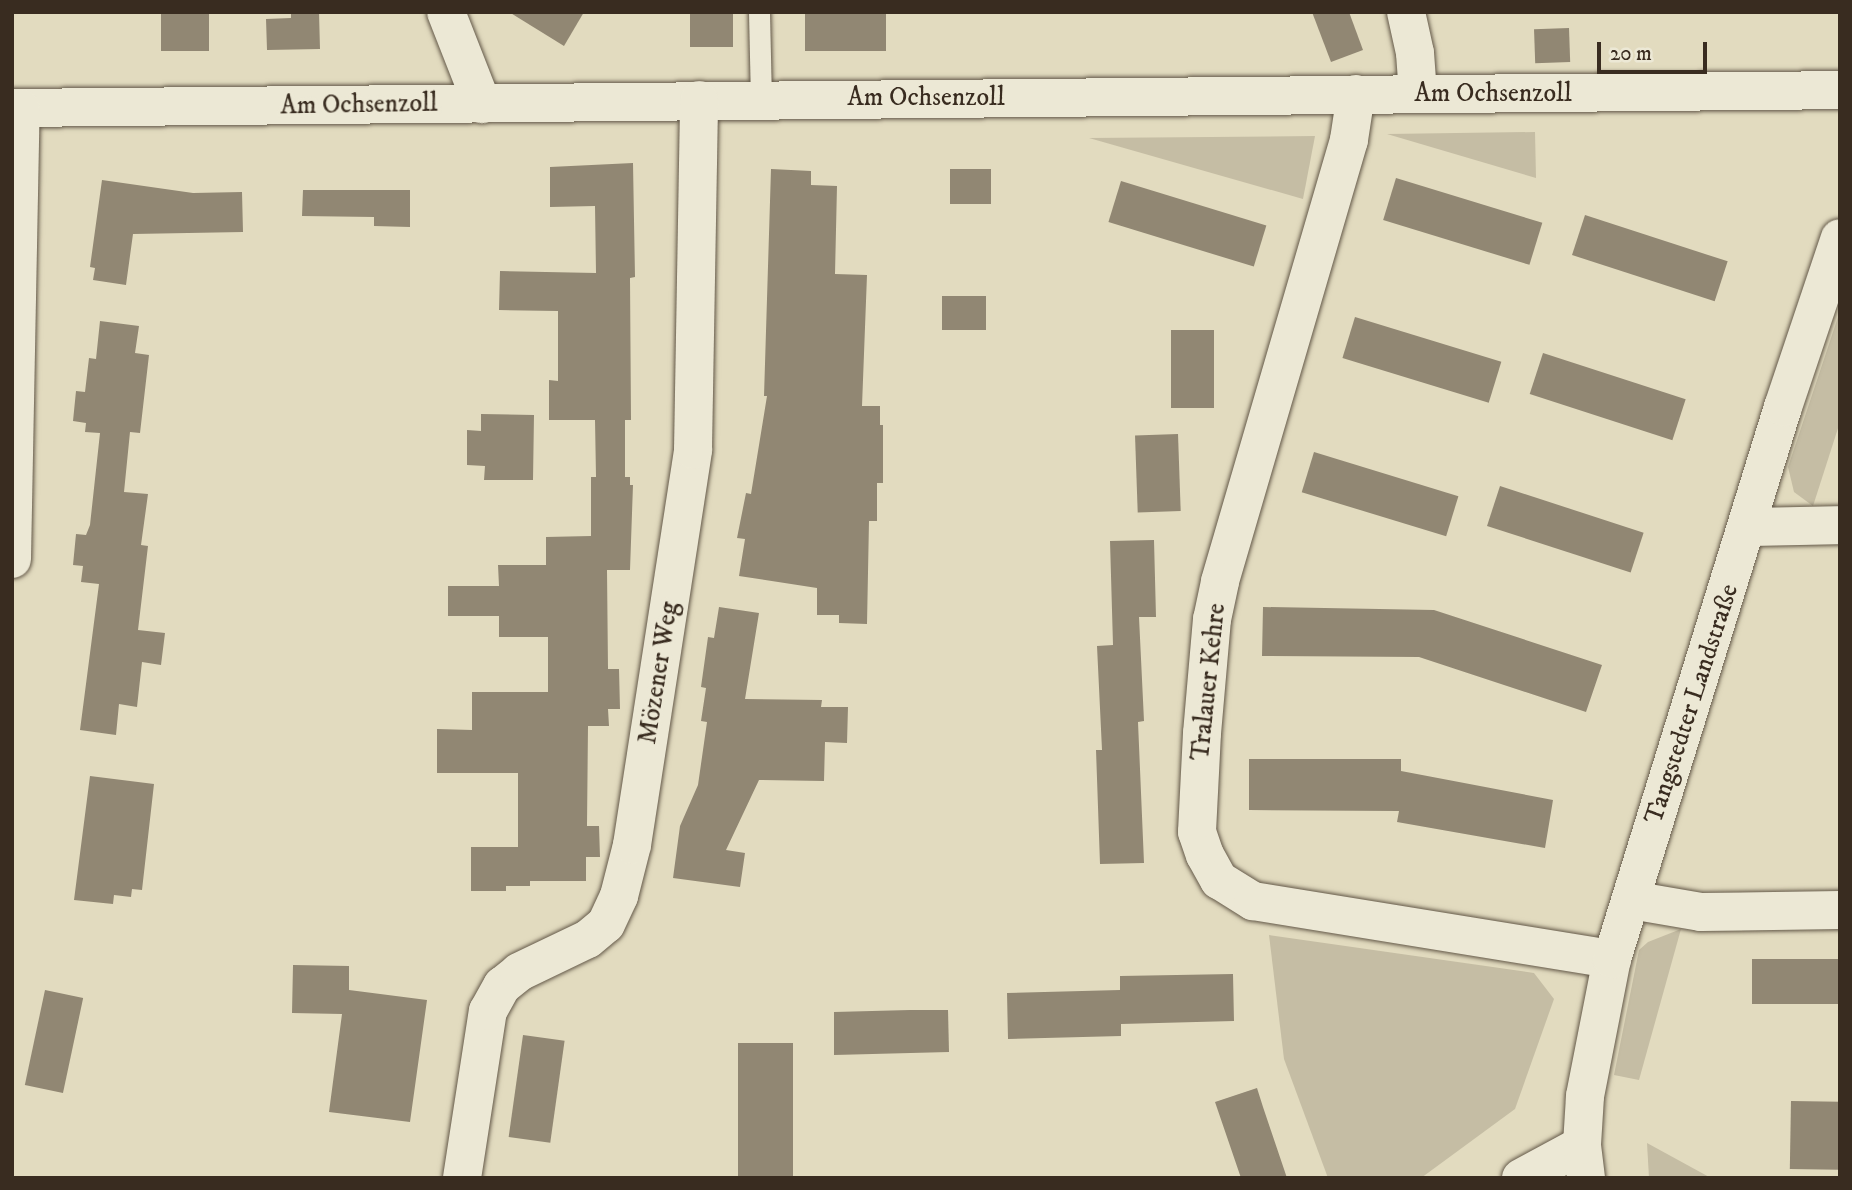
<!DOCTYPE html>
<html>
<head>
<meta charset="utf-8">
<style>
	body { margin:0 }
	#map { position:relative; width:1852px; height:1190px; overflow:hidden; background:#e2dbbf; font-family:"IM FELL DW Pica",serif }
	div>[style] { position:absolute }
	.green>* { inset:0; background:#c5bda4 }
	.building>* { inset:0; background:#918773; transform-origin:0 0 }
	.roads { filter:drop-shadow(0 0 2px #635848) drop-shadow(0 0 2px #635848) }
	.lane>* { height:21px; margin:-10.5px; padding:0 10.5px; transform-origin:10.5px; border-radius:10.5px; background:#ece8d5 }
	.street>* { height:38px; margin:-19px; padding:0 19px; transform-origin:19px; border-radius:19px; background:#ece8d5 }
	.secondary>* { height:38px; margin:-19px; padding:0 19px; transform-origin:19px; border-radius:19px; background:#ece8d5 }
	span { translate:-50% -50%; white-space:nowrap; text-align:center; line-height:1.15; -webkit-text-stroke:7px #ece8d5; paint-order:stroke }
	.street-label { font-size:26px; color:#392c20 }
	.frame { position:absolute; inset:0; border:14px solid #392c20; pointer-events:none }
	.scale { position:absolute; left:1597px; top:42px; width:110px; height:32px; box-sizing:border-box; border:4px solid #392c20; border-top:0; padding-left:9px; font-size:21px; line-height:24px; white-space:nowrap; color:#392c20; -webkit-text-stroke:5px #ece8d5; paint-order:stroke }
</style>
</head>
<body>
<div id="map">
	<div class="green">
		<i style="clip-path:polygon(1535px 132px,1536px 178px,1387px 134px)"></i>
		<i style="clip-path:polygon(1315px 136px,1303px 199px,1089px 138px)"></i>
		<i style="clip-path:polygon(1840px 311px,1840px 422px,1813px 506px,1794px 492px,1788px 467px)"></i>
		<i style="clip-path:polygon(1681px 929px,1639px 1080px,1614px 1075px,1639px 950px,1648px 942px)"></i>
		<i style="clip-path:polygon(1269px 935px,1534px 973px,1554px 999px,1515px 1109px,1421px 1178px,1328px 1178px,1284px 1059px)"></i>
		<i style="clip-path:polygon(1647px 1143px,1711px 1178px,1649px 1178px)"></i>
	</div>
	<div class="building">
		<i style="left:161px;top:12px;width:48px;height:39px"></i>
		<i style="clip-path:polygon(291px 12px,319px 12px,320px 49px,267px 50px,266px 19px,291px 18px)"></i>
		<i style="clip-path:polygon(509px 12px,584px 12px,564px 46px)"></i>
		<i style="left:690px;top:12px;width:43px;height:35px"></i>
		<i style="left:805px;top:12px;width:81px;height:39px"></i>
		<i style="clip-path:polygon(1312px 12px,1349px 12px,1363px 50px,1331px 62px)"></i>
		<i style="left:1569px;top:28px;width:34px;height:35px;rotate:88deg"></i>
		<i style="clip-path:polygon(633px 163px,635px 277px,630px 278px,631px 420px,625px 420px,625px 477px,630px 477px,630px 485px,633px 485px,630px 570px,607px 570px,608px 669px,619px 669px,620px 709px,608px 709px,609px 726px,588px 726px,587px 826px,599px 826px,600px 857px,586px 857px,586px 881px,530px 881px,530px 886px,506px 886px,506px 891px,471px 891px,471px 847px,518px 847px,518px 773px,437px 773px,437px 729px,472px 730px,472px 692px,548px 692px,548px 637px,499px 637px,499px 616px,448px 616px,448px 586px,499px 586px,498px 565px,546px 565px,546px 537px,591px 536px,591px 477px,596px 477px,595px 420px,549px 420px,549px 380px,558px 381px,558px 311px,499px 310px,500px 271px,596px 273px,595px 206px,550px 207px,550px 167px)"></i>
		<i style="clip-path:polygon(771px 169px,811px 171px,811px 185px,837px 186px,835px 274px,867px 275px,862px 406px,880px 406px,880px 425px,883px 425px,883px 483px,877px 483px,877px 521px,869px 521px,867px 624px,839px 623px,839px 615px,817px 615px,817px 588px,739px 576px,745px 539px,737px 538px,746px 493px,751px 494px,767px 396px,764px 396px)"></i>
		<i style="left:950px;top:169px;width:41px;height:35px"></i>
		<i style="left:1396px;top:178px;width:153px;height:44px;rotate:17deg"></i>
		<i style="clip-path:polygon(102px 180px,193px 193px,242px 192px,243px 232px,133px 234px,126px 285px,93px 280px,95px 268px,90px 267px)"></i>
		<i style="left:1121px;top:181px;width:152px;height:43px;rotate:17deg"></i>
		<i style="clip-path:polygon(303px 190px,410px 190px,410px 227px,374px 226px,374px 217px,302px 216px)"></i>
		<i style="left:1585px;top:215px;width:150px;height:42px;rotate:18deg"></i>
		<i style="left:942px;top:296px;width:44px;height:34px"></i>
		<i style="left:1355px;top:317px;width:153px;height:43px;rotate:17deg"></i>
		<i style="clip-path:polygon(100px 321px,139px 326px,135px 353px,149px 355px,140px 433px,130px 432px,124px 492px,148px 494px,141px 545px,148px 546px,138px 630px,165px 633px,161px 665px,142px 662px,137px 707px,119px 704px,116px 735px,80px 730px,99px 584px,81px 582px,83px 566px,73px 565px,76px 534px,86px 535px,90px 525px,100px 433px,85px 432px,86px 423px,73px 421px,76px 391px,85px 392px,89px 358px,96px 359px)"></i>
		<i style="left:1171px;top:330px;width:43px;height:78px"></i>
		<i style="left:1543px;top:353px;width:150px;height:43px;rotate:18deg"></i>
		<i style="clip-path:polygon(481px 414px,534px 415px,533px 480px,484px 480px,485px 466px,467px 465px,467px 430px,481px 431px)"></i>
		<i style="left:1178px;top:434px;width:77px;height:43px;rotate:88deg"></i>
		<i style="left:1314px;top:452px;width:151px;height:42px;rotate:17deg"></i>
		<i style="left:1500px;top:486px;width:151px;height:42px;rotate:18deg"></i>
		<i style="clip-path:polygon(1154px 540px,1156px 617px,1139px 617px,1144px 721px,1138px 722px,1144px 863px,1100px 864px,1096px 750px,1102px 750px,1097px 646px,1113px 645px,1110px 541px)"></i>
		<i style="clip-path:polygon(719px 607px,759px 613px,745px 699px,822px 700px,821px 707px,848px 707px,847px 743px,825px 742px,824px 781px,759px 780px,726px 850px,745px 853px,740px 887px,673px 878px,680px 826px,698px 785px,707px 722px,701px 721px,706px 688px,701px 687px,708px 637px,714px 638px)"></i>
		<i style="clip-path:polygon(1263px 607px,1434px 610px,1602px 665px,1586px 712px,1419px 657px,1262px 656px)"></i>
		<i style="clip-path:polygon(1249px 759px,1401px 759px,1401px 771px,1553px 800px,1545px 848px,1397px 822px,1399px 811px,1249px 810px)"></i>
		<i style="clip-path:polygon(90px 776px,154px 784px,142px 890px,132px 889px,131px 897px,114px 895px,113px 904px,74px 900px)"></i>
		<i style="left:1840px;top:959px;width:45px;height:88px;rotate:90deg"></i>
		<i style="clip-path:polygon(293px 965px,349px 966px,349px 990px,427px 1000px,410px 1122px,329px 1112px,342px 1014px,292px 1013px)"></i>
		<i style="clip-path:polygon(1233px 974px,1234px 1021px,1121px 1024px,1121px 1036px,1008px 1039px,1007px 993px,1120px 990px,1120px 976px)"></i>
		<i style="left:45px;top:990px;width:39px;height:97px;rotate:12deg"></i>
		<i style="clip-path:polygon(910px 1010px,948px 1010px,949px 1052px,834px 1055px,834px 1012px)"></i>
		<i style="left:523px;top:1035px;width:42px;height:103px;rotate:8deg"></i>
		<i style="left:738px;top:1043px;width:55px;height:135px"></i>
		<i style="clip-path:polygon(1257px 1088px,1263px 1107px,1287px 1178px,1241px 1178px,1215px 1102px)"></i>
		<i style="left:1791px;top:1101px;width:49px;height:68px;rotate:1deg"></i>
	</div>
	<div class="roads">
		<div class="lane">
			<i style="left:759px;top:12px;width:87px;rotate:88.7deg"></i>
		</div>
		<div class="street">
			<i style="left:446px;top:12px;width:99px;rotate:68.6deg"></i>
			<i style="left:1406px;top:12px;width:42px;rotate:77.6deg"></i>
			<i style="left:1415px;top:53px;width:41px;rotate:85.8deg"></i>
			<i style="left:1356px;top:94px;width:47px;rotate:98.7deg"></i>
			<i style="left:1349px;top:140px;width:460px;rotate:106.3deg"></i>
			<i style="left:1220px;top:582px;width:38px;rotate:102deg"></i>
			<i style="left:1212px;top:619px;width:114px;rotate:95deg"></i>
			<i style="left:1202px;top:733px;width:99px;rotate:92.9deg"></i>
			<i style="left:1197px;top:832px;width:24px;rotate:71deg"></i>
			<i style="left:1205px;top:855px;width:29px;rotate:61deg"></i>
			<i style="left:1219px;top:880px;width:40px;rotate:32deg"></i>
			<i style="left:1253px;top:901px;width:364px;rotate:9.2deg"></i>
			<i style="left:12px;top:108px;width:1828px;rotate:-0.56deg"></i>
			<i style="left:1747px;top:527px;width:93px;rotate:-1.2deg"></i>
			<i style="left:12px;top:559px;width:451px;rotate:-88.9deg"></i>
			<i style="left:1631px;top:900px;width:71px;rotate:9.7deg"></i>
			<i style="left:1701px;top:912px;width:139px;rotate:-0.8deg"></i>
			<i style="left:462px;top:1178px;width:169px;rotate:-81.2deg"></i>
			<i style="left:488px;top:1011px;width:29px;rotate:-61deg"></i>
			<i style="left:502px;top:986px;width:22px;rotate:-39deg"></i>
			<i style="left:519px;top:972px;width:76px;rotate:-25.6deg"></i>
			<i style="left:588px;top:939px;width:23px;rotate:-40deg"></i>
			<i style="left:606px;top:924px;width:31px;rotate:-65deg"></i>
			<i style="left:619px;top:896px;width:53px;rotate:-75.7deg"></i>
			<i style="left:632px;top:845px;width:400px;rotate:-81.2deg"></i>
			<i style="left:693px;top:450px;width:350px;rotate:-89deg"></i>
			<i style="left:1521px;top:1178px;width:69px;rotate:-28.4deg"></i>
		</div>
		<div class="secondary">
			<i style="left:1586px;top:1178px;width:33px;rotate:-97deg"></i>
			<i style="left:1582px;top:1145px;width:49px;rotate:-86.5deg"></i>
			<i style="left:1585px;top:1096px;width:140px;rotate:-78.9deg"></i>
			<i style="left:1612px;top:959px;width:578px;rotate:-72.79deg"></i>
			<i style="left:1783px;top:407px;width:178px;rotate:-71.4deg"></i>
		</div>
	</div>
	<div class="street-label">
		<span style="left:1493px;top:94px">Am Ochsenzoll</span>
		<span style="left:926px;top:98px">Am Ochsenzoll</span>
		<span style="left:359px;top:105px;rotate:-1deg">Am Ochsenzoll</span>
		<span style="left:659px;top:673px;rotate:-81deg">Mözener Weg</span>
		<span style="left:1209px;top:682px;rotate:-84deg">Tralauer Kehre</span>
		<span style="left:1692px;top:704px;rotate:-72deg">Tangstedter Landstraße</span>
	</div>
	<div class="frame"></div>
	<div class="scale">20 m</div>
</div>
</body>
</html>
